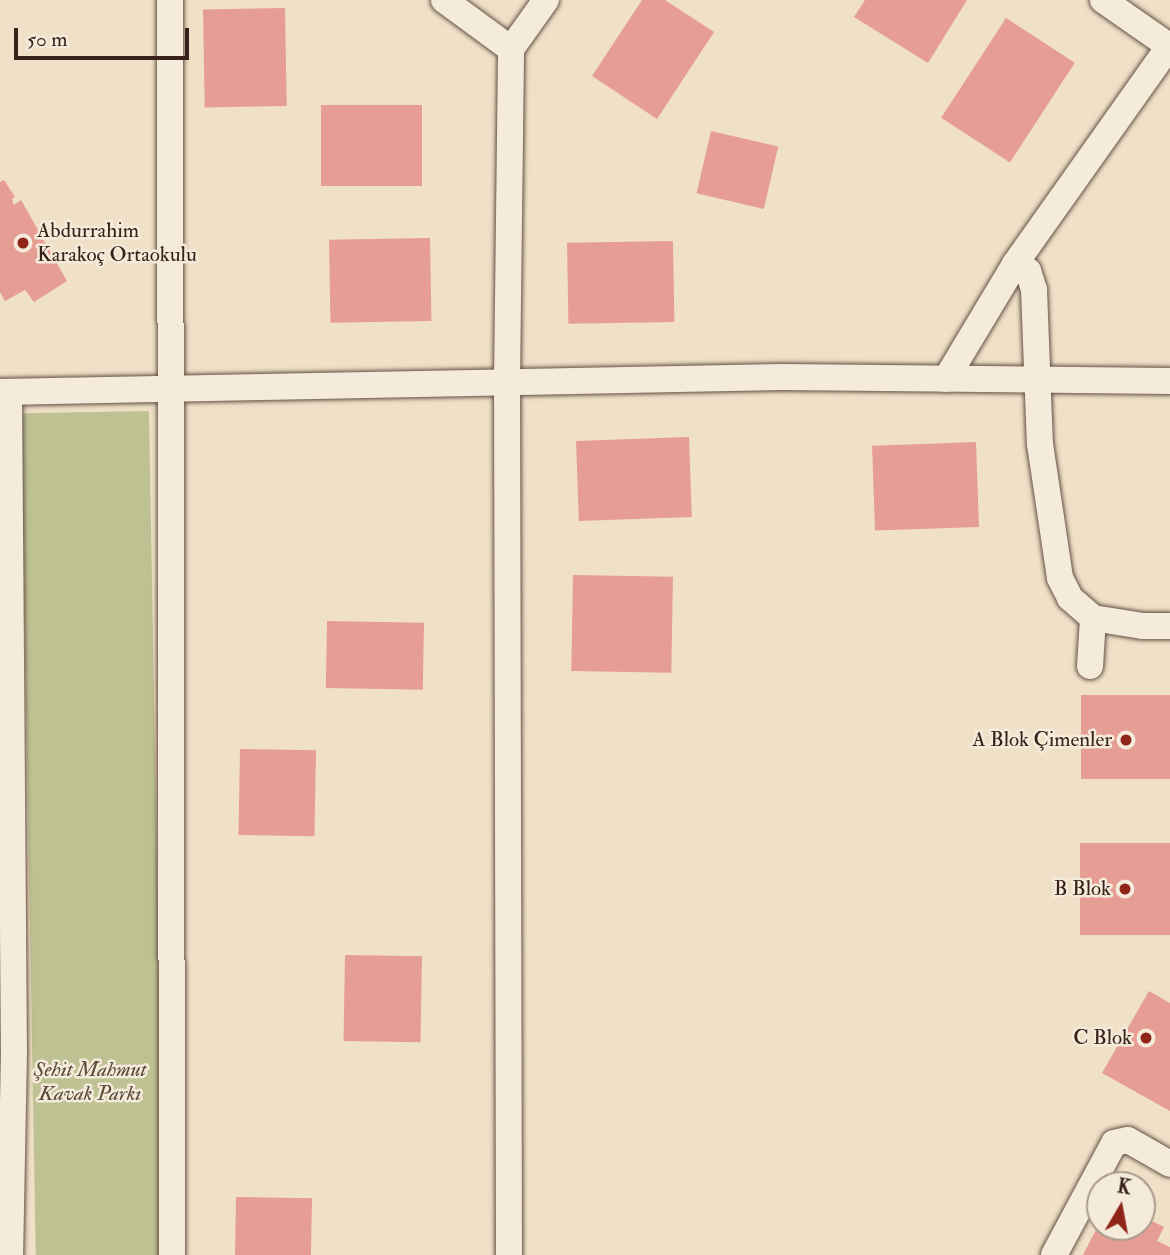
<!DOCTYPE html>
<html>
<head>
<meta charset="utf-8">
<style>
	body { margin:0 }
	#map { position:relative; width:1170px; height:1255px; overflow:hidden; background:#efe0c7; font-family:"IM FELL Double Pica",serif }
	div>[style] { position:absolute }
	.green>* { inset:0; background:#bec192; transform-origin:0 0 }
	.building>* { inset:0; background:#e69d93; transform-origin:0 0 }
	.roads { filter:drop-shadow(0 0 2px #655144) drop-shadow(0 0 2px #655144) }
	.minor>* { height:26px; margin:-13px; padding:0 13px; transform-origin:13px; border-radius:13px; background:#f5ebdb }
	.dots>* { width:19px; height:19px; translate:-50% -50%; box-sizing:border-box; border:4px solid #f5ebdb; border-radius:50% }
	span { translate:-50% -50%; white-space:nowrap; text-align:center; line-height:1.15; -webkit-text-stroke:5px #f5ebdb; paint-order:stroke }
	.poi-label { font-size:21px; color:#372119 }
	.left { translate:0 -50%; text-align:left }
	.right { translate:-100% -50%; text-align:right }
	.park-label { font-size:21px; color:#594937; font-style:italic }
	.north { position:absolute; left:1086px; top:1171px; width:70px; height:70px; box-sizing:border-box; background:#f5ebdb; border:2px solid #a99a8d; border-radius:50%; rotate:10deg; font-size:19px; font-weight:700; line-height:28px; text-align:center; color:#372119 }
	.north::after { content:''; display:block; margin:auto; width:24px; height:32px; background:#8f2418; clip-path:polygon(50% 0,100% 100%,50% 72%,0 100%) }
	.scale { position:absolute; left:14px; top:28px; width:175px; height:32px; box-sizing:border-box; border:4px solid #372119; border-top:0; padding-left:9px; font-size:21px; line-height:24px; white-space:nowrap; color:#372119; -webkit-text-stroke:5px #f5ebdb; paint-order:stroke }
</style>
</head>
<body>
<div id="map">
	<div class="green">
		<i style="left:149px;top:411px;width:844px;height:128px;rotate:89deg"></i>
	</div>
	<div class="building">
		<i style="clip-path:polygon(642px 0,665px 0,714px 32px,657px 119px,592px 76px)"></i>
		<i style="clip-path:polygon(865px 0,967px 0,928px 63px,854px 17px)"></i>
		<i style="left:285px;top:8px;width:98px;height:82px;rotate:89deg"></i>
		<i style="left:1006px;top:18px;width:82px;height:119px;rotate:33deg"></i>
		<i style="left:321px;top:105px;width:101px;height:81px"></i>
		<i style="left:711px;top:131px;width:69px;height:64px;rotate:13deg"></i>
		<i style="clip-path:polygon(4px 180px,15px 197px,12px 199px,14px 205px,21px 200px,67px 281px,34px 302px,25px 290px,5px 301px,0 292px,0 182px)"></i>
		<i style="left:430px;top:238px;width:83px;height:101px;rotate:89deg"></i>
		<i style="left:673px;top:241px;width:81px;height:106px;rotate:89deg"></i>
		<i style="left:689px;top:437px;width:80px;height:113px;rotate:88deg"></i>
		<i style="left:976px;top:442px;width:85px;height:104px;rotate:88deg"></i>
		<i style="left:573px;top:575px;width:100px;height:96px;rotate:1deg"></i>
		<i style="left:327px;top:621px;width:97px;height:67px;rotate:1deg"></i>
		<i style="left:1170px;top:695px;width:84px;height:89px;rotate:90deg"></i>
		<i style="left:240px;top:749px;width:76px;height:86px;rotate:1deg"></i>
		<i style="left:1170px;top:843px;width:92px;height:90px;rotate:90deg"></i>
		<i style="left:345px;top:955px;width:77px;height:86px;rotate:1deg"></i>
		<i style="clip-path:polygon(1149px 991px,1170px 1003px,1170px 1111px,1102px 1073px)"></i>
		<i style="left:236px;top:1197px;width:76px;height:58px;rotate:1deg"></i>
		<i style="clip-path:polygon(1142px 1216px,1164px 1227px,1157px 1241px,1170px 1247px,1170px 1255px,1083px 1255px,1100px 1222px,1100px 1227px,1142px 1227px)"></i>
	</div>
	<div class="roads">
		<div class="minor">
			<i style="left:170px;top:0;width:1255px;rotate:89.91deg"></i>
			<i style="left:444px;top:0;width:83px;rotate:36.2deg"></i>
			<i style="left:1103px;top:0;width:80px;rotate:34.9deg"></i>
			<i style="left:1015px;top:264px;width:15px;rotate:28deg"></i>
			<i style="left:1028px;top:271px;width:20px;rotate:72deg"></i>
			<i style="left:1034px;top:290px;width:154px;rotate:87.8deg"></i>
			<i style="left:1040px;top:444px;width:135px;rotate:81.5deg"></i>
			<i style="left:1060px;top:578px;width:22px;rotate:63deg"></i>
			<i style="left:1070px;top:598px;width:30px;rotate:41deg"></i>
			<i style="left:1093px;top:618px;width:51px;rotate:9.1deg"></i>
			<i style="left:1143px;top:626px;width:27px"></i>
			<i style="left:946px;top:379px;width:134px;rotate:-59deg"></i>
			<i style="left:1015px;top:264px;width:268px;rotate:-54.7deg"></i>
			<i style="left:0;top:392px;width:782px;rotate:-1.1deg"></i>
			<i style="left:782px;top:377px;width:388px;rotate:0.6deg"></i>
			<i style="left:9px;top:392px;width:659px;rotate:89.57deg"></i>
			<i style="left:14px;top:1051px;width:204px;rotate:91.1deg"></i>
			<i style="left:1090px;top:666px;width:48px;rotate:-86.4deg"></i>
			<i style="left:509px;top:1255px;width:873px;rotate:-90.13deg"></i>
			<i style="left:507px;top:382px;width:333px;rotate:-89.3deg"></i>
			<i style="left:511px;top:49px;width:60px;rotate:-54.5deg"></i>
			<i style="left:1054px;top:1255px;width:127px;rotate:-61.8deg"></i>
			<i style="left:1114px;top:1143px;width:14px;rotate:-12deg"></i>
			<i style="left:1128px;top:1140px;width:48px;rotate:29.7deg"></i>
		</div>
	</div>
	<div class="dots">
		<i style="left:23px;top:243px;background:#8f2418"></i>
		<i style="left:1126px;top:740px;background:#8f2418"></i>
		<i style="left:1125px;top:889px;background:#8f2418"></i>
		<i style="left:1146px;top:1038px;background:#8f2418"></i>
	</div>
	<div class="poi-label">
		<span class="left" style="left:37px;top:243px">Abdurrahim<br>Karakoç Ortaokulu</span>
		<span class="right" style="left:1112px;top:740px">A Blok Çimenler</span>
		<span class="right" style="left:1111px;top:889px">B Blok</span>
		<span class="right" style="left:1132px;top:1038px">C Blok</span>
	</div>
	<div class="park-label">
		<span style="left:90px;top:1082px">Şehit Mahmut<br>Kavak Parkı</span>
	</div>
	<div class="north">K</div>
	<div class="scale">50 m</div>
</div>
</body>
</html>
